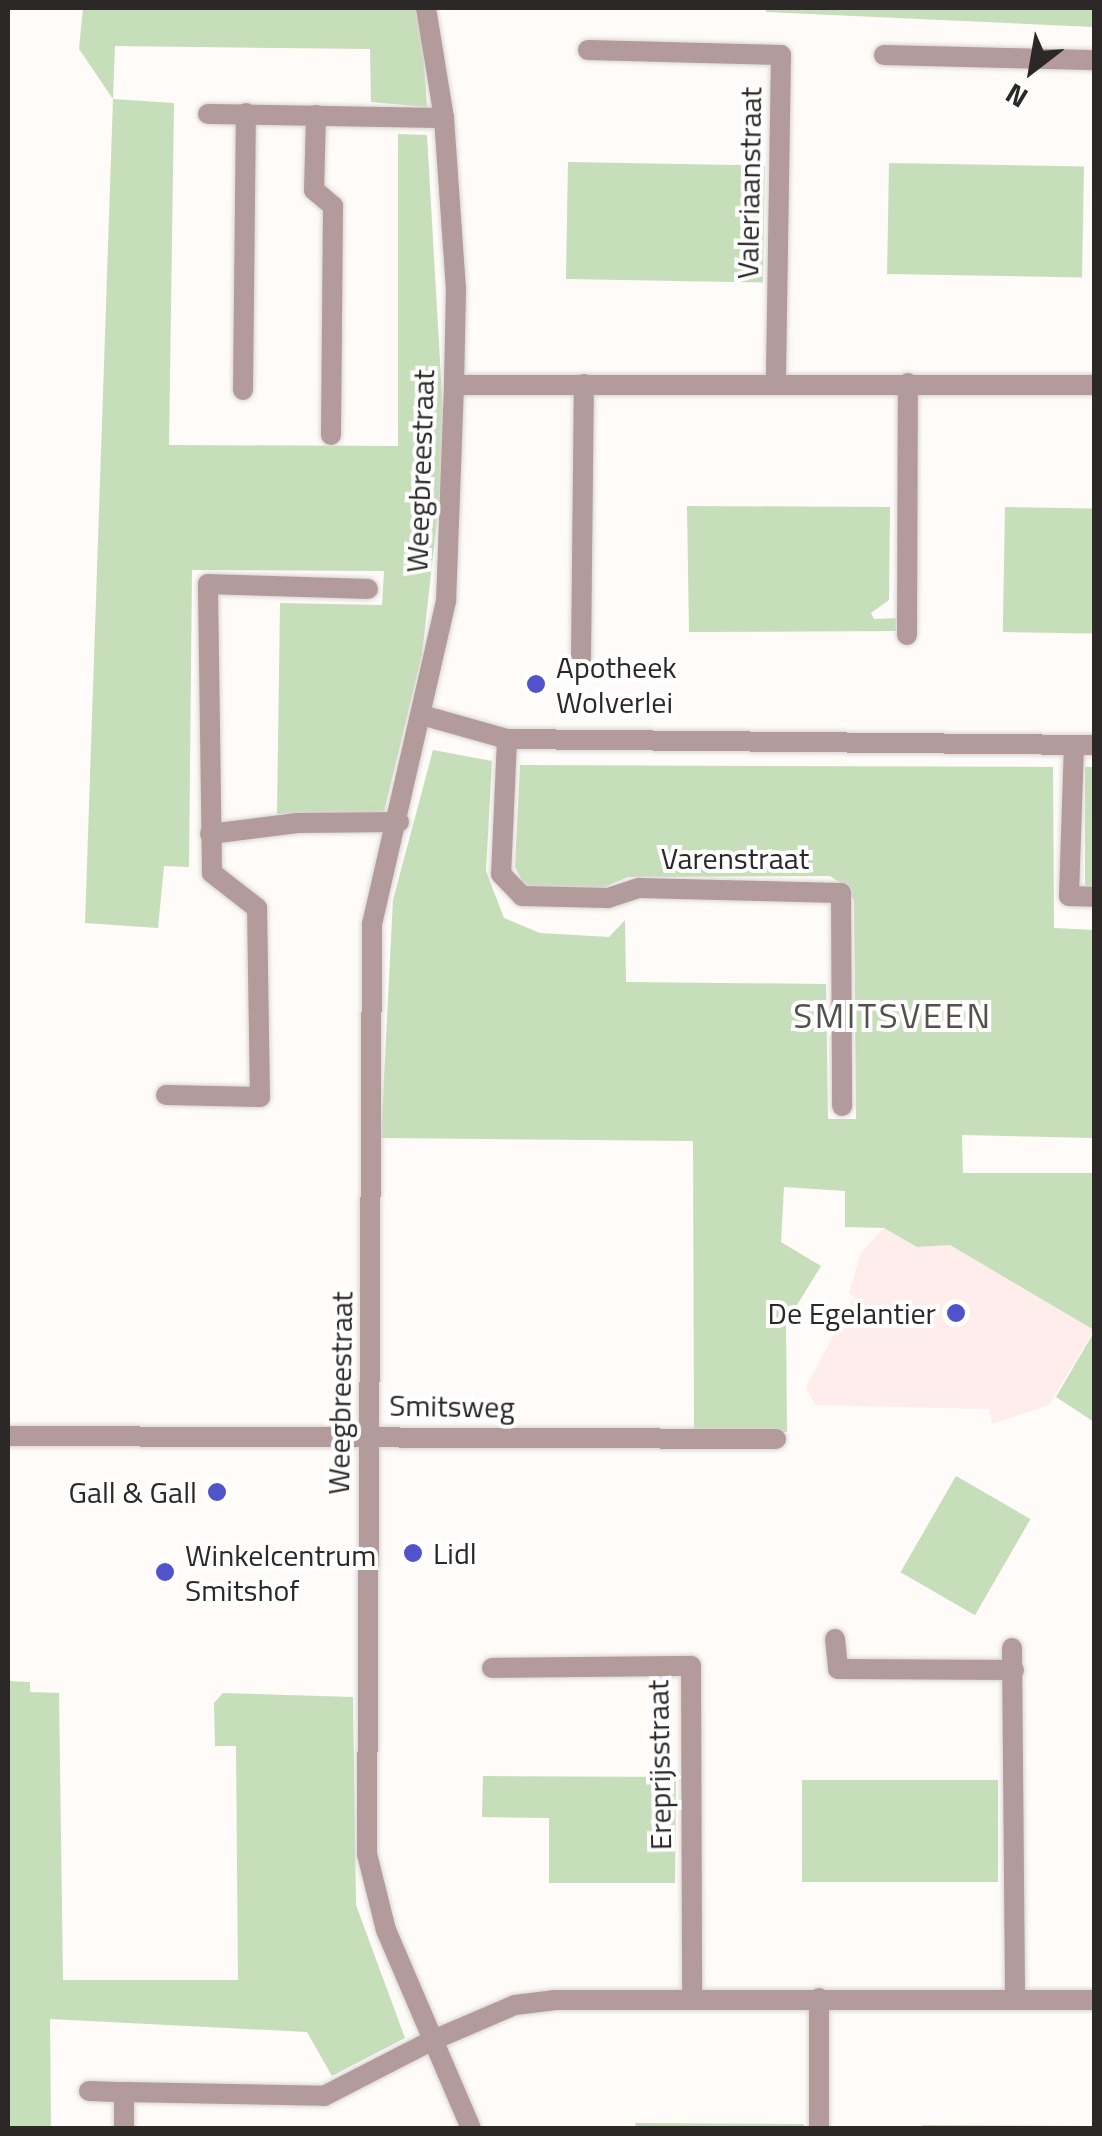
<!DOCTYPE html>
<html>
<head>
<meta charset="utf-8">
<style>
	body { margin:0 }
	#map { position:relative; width:1102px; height:2136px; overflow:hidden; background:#fefbf9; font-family:"Titillium Web",sans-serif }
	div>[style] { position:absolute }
	.education>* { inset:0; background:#feedeb }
	.green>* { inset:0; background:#c6deb9; transform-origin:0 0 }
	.roads { filter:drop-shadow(0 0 2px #d8d5d3) drop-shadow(0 0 2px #d8d5d3) }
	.street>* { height:20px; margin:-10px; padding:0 10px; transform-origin:10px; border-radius:10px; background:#b29b9a }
	.dots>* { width:28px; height:28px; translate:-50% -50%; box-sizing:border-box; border:5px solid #fff; border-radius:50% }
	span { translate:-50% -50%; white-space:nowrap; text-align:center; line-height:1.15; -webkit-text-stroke:8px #fff; paint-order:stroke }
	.street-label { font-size:30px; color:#2b2827 }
	.poi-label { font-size:30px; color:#2b2827 }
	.left { translate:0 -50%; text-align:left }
	.right { translate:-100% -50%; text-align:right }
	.quarter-label { font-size:35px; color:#55504e; letter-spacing:2.5px }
	.frame { position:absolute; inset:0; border:10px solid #2b2827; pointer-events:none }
	.north { position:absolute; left:982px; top:20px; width:100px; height:100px; -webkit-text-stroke:8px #fff; paint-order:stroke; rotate:211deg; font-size:28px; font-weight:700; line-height:40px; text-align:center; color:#2b2827 }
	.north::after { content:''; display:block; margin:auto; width:35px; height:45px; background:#2b2827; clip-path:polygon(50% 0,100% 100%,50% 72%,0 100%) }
</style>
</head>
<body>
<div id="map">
	<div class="education">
		<i style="clip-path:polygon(884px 1228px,917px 1247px,950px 1245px,1094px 1330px,1049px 1405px,992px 1424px,989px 1409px,815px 1405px,806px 1387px,854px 1297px,849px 1293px,861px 1253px)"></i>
	</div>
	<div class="green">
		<i style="clip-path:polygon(83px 8px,418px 8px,422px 32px,427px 107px,371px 102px,370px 49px,115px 46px,113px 99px,174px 103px,169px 445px,398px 446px,398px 134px,427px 135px,445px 448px,422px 655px,384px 812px,277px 814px,280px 603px,382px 605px,384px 571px,192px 570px,189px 867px,164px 866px,158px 928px,85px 923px,113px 99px,79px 49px)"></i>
		<i style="clip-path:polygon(766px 8px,1094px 8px,1094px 27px,766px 12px)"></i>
		<i style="left:568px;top:162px;width:197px;height:117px;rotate:1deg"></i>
		<i style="left:889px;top:163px;width:195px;height:111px;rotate:1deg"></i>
		<i style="clip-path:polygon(687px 506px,890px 507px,889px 600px,871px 613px,874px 619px,897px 618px,896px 631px,689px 632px)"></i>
		<i style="left:1005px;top:507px;width:89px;height:125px;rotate:1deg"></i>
		<i style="clip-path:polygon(433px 750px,492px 761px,486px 871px,504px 918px,540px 933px,609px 937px,625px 920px,626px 982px,826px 984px,828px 1119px,856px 1119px,854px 900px,845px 886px,830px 876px,628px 877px,595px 891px,525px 887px,515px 867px,520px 765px,1053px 767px,1054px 928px,1094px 930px,1094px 1138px,962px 1135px,963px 1173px,1094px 1173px,1094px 1330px,950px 1245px,917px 1247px,884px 1228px,845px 1227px,845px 1191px,784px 1187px,781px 1242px,821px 1266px,786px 1323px,787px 1432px,694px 1431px,693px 1141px,381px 1138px,393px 900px)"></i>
		<i style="left:1085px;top:767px;width:9px;height:131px"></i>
		<i style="clip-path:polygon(1094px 1332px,1094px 1422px,1056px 1397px)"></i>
		<i style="left:956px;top:1476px;width:86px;height:111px;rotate:30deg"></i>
		<i style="clip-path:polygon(8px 1681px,30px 1682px,30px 1692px,59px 1693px,63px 1980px,238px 1980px,236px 1746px,215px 1746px,214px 1703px,223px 1693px,353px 1697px,356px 1905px,405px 2038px,332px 2076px,307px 2032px,50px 2019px,51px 2128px,8px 2128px)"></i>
		<i style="clip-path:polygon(483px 1776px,676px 1777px,675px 1883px,549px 1883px,549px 1818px,482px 1817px)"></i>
		<i style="left:998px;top:1780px;width:102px;height:196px;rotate:90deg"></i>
		<i style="clip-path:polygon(635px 2123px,804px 2124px,804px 2128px,636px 2128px)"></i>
		<i style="clip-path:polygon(922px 2125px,1094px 2126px,1094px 2128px,922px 2128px)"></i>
	</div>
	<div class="roads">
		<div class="street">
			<i style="left:426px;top:8px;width:111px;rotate:80.7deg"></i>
			<i style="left:444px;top:118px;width:170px;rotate:86deg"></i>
			<i style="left:456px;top:288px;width:97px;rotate:91.2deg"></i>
			<i style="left:454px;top:385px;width:216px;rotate:92.1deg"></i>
			<i style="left:446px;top:601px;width:330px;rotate:102.9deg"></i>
			<i style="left:372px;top:923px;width:931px;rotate:90.31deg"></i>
			<i style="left:367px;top:1854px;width:78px;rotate:76deg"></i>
			<i style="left:386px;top:1930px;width:215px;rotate:66.8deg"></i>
			<i style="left:588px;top:50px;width:193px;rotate:1.5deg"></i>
			<i style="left:781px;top:55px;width:330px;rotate:90.9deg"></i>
			<i style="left:884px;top:55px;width:210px;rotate:1.4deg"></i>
			<i style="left:208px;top:114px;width:236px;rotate:1deg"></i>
			<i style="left:316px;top:115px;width:75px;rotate:91.5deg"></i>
			<i style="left:314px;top:190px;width:25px;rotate:40deg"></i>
			<i style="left:333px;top:206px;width:229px;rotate:90.5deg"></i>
			<i style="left:454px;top:385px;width:640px"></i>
			<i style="left:243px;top:390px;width:277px;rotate:-89.4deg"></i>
			<i style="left:907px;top:635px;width:252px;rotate:-89.8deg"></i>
			<i style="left:581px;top:660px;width:276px;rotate:-89.4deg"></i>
			<i style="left:422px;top:715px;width:88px;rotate:15.8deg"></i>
			<i style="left:507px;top:739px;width:587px;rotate:0.59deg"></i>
			<i style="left:507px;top:739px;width:135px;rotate:92.5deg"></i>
			<i style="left:501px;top:874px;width:30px;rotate:46deg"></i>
			<i style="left:522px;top:896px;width:86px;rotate:1.3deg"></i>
			<i style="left:608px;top:898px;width:33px;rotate:-18deg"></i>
			<i style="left:639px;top:888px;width:202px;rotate:1.4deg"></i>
			<i style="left:841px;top:893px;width:213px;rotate:89.7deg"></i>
			<i style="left:1074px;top:745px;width:151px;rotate:91.9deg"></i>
			<i style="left:1069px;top:896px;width:25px;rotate:2deg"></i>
			<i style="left:210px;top:834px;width:88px;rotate:-7.2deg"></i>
			<i style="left:297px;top:823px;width:102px;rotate:-0.6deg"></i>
			<i style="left:166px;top:1095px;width:94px;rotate:1.2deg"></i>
			<i style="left:260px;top:1097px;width:189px;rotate:-90.9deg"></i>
			<i style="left:257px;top:908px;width:57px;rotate:-142.1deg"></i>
			<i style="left:212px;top:873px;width:289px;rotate:-90.8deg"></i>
			<i style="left:208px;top:584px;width:160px;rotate:1.8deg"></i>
			<i style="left:8px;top:1436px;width:768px;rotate:0.22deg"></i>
			<i style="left:835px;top:1639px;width:30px;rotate:84deg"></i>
			<i style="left:838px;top:1669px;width:176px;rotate:0.3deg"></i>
			<i style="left:1012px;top:1648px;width:351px;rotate:89.5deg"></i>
			<i style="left:492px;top:1668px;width:199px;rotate:-0.6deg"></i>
			<i style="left:691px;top:1666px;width:331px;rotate:89.8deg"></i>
			<i style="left:89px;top:2091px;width:35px;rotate:2deg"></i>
			<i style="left:124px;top:2092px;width:36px;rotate:90deg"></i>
			<i style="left:124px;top:2092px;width:200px;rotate:1.1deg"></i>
			<i style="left:324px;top:2096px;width:120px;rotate:-27.2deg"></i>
			<i style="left:431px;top:2041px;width:91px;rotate:-23.2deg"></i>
			<i style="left:515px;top:2005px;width:39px;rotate:-7deg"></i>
			<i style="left:554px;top:2000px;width:540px"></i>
			<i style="left:819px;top:2128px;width:130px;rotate:-90deg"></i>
		</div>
	</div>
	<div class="dots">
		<i style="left:536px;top:684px;background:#5053ca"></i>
		<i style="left:956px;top:1313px;background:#5053ca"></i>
		<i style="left:217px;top:1492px;background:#5053ca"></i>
		<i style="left:413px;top:1553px;background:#5053ca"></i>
		<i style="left:165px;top:1572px;background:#5053ca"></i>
	</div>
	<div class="street-label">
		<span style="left:749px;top:183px;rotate:-89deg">Valeriaanstraat</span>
		<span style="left:420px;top:471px;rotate:-88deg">Weegbreestraat</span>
		<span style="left:735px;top:858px">Varenstraat</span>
		<span style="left:340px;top:1393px;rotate:-89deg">Weegbreestraat</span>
		<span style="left:452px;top:1406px;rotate:1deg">Smitsweg</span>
		<span style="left:659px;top:1765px;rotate:-91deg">Ereprijsstraat</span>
	</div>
	<div class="poi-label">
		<span class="left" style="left:556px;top:684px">Apotheek<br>Wolverlei</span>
		<span class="right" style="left:936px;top:1313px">De Egelantier</span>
		<span class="right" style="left:197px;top:1492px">Gall &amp; Gall</span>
		<span class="left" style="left:433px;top:1553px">Lidl</span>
		<span class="left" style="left:185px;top:1572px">Winkelcentrum<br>Smitshof</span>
	</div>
	<div class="quarter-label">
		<span style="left:893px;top:1015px">SMITSVEEN</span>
	</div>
	<div class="frame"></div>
	<div class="north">N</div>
</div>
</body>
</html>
